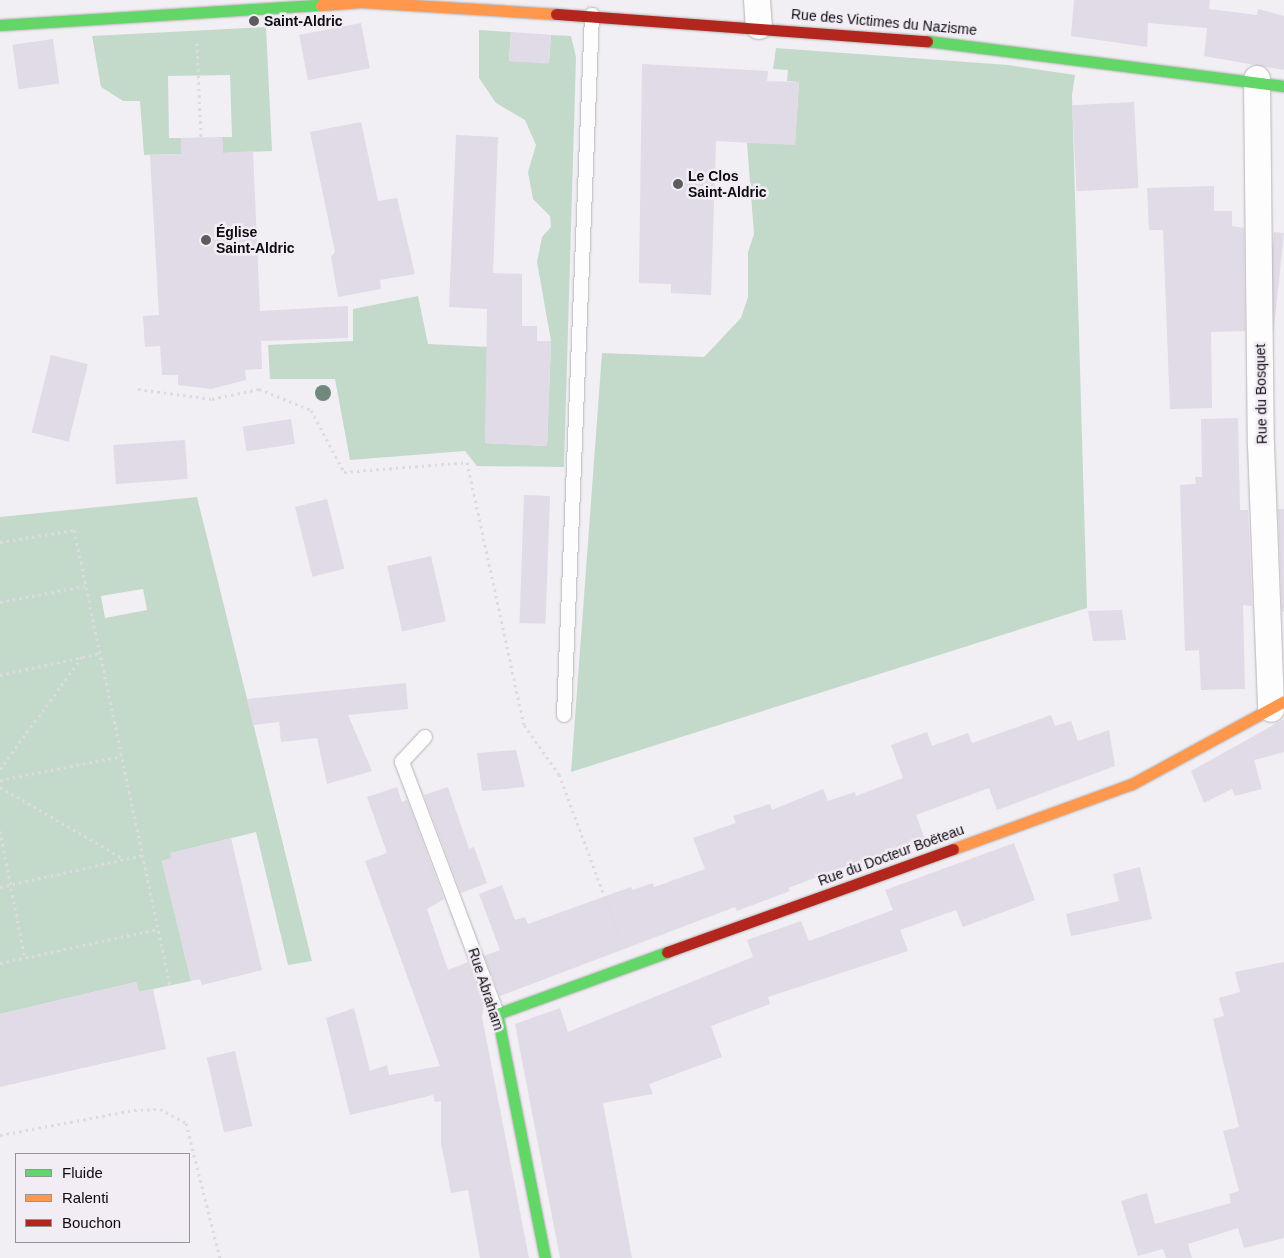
<!DOCTYPE html>
<html>
<head>
<meta charset="utf-8">
<style>
	body { margin:0 }
	#map { position:relative; width:1284px; height:1258px; overflow:hidden; background:#f1eff3; font-family:Arial,sans-serif }
	div>[style] { position:absolute }
	.green>* { inset:0; background:#c3dacb }
	.building>* { inset:0; background:#e1dae7; transform-origin:0 0 }
	.path>* { height:3px; margin-top:-1.5px; transform-origin:0; background:repeating-linear-gradient(90deg,#dddbdd 0 2.5px,transparent 0 6.5px) }
	.roads { filter:drop-shadow(0 0 1px #b6b4b8) drop-shadow(0 0 1px #b6b4b8) }
	.lane>* { height:14px; margin:-7px; padding:0 7px; transform-origin:7px; border-radius:7px; background:#fdfdfd }
	.street>* { height:26px; margin:-13px; padding:0 13px; transform-origin:13px; border-radius:13px; background:#fdfdfd }
	.fast>* { height:11px; margin:-5.5px; padding:0 5.5px; transform-origin:5.5px; border-radius:5.5px; background:#63d668 }
	.slow>* { height:11px; margin:-5.5px; padding:0 5.5px; transform-origin:5.5px; border-radius:5.5px; background:#ff974d }
	.jam>* { height:11px; margin:-5.5px; padding:0 5.5px; transform-origin:5.5px; border-radius:5.5px; background:#b3261e }
	.trees>* { width:16px; height:16px; margin:-8px; border-radius:50%; background:#71897d }
	.dots>* { width:14px; height:14px; translate:-50% -50%; box-sizing:border-box; border:2px solid #f2edf5; border-radius:50% }
	span { translate:-50% -50%; white-space:nowrap; text-align:center; line-height:1.15; -webkit-text-stroke:5px #f2edf5; paint-order:stroke }
	.poi-label { font-size:14px; color:#0c0b0e; font-weight:700 }
	.left { translate:0 -50%; text-align:left }
	.street-label { font-size:14px; color:#0c0b0e }
	.legend { position:absolute; left:15px; top:1153px; width:175px; height:90px; box-sizing:border-box; background:#f2edf5; border:1px solid #969399; margin:0; padding:6px 9px; list-style:none; font-size:15px; color:#0c0b0e }
	.legend li { display:flex; align-items:center; gap:10px; height:25px }
	.legend b { width:25px; border:1px solid #969399 }
</style>
</head>
<body>
<div id="map">
	<div class="green">
		<i style="clip-path:polygon(266px 27px,272px 151px,223px 153px,222px 137px,232px 137px,230px 75px,168px 76px,169px 138px,181px 138px,181px 154px,144px 155px,140px 101px,123px 101px,101px 87px,92px 36px)"></i>
		<i style="clip-path:polygon(479px 30px,511px 32px,509px 61px,549px 63px,551px 35px,571px 36px,576px 57px,564px 467px,477px 466px,465px 451px,350px 460px,335px 379px,270px 379px,268px 345px,353px 341px,353px 309px,418px 296px,428px 344px,489px 347px,485px 443px,547px 446px,551px 341px,537px 262px,542px 237px,551px 227px,550px 216px,533px 199px,528px 172px,536px 145px,525px 120px,496px 103px,479px 78px)"></i>
		<i style="clip-path:polygon(776px 48px,1008px 65px,1075px 75px,1072px 95px,1087px 608px,571px 772px,602px 353px,704px 357px,741px 318px,748px 297px,748px 252px,754px 234px,747px 143px,795px 144px,799px 82px,787px 81px,788px 70px,773px 69px)"></i>
		<i style="clip-path:polygon(evenodd,197px 497px,312px 961px,288px 965px,256px 832px,171px 853px,172px 858px,162px 861px,191px 981px,139px 992px,136px 982px,0 1014px,0 517px,197px 497px,143px 589px,147px 610px,105px 618px,101px 596px,143px 589px)"></i>
	</div>
	<div class="building">
		<i style="clip-path:polygon(1074px 0,1210px 0,1209px 9px,1257px 15px,1258px 9px,1284px 16px,1284px 70px,1204px 56px,1207px 28px,1148px 23px,1147px 47px,1071px 36px)"></i>
		<i style="left:361px;top:23px;width:46px;height:63px;rotate:79deg"></i>
		<i style="left:511px;top:32px;width:40px;height:29px;rotate:4deg"></i>
		<i style="left:53px;top:39px;width:45px;height:41px;rotate:82deg"></i>
		<i style="clip-path:polygon(642px 64px,768px 71px,767px 81px,799px 82px,795px 145px,716px 141px,711px 295px,671px 293px,671px 284px,639px 283px)"></i>
		<i style="left:1134px;top:102px;width:86px;height:62px;rotate:87deg"></i>
		<i style="clip-path:polygon(361px 122px,378px 201px,397px 198px,415px 274px,380px 280px,381px 289px,338px 297px,331px 257px,335px 252px,310px 132px)"></i>
		<i style="clip-path:polygon(456px 135px,498px 137px,493px 273px,522px 274px,522px 326px,537px 326px,537px 341px,551px 341px,547px 446px,485px 443px,487px 309px,449px 307px)"></i>
		<i style="clip-path:polygon(222px 137px,223px 153px,253px 151px,260px 311px,348px 306px,348px 338px,261px 341px,262px 369px,245px 370px,246px 380px,211px 389px,178px 385px,178px 375px,162px 375px,160px 346px,145px 347px,143px 316px,159px 315px,150px 155px,181px 154px,181px 138px)"></i>
		<i style="clip-path:polygon(1214px 186px,1214px 211px,1232px 211px,1232px 226px,1244px 228px,1245px 331px,1211px 332px,1212px 408px,1170px 409px,1163px 230px,1149px 230px,1147px 188px)"></i>
		<i style="left:1274px;top:232px;width:10px;height:99px;rotate:6deg"></i>
		<i style="left:51px;top:355px;width:38px;height:80px;rotate:14deg"></i>
		<i style="clip-path:polygon(1238px 418px,1240px 510px,1248px 510px,1252px 606px,1243px 605px,1245px 689px,1201px 690px,1199px 650px,1185px 651px,1180px 485px,1196px 484px,1195px 477px,1202px 477px,1201px 419px)"></i>
		<i style="left:291px;top:419px;width:25px;height:49px;rotate:81deg"></i>
		<i style="left:185px;top:440px;width:39px;height:72px;rotate:86deg"></i>
		<i style="left:524px;top:495px;width:26px;height:128px;rotate:2deg"></i>
		<i style="left:327px;top:499px;width:72px;height:33px;rotate:76deg"></i>
		<i style="clip-path:polygon(1278px 509px,1284px 509px,1284px 612px,1282px 611px)"></i>
		<i style="left:431px;top:556px;width:67px;height:45px;rotate:77deg"></i>
		<i style="clip-path:polygon(1122px 610px,1126px 640px,1093px 641px,1088px 611px)"></i>
		<i style="clip-path:polygon(406px 683px,408px 709px,348px 715px,372px 771px,327px 784px,317px 738px,281px 742px,279px 722px,253px 725px,247px 699px)"></i>
		<i style="clip-path:polygon(1051px 715px,1055px 726px,1071px 721px,1078px 741px,1109px 730px,1115px 766px,997px 810px,989px 788px,916px 815px,926px 842px,841px 868px,788px 888px,790px 891px,737px 911px,735px 907px,500px 996px,484px 956px,500px 950px,479px 894px,502px 885px,515px 920px,525px 917px,528px 924px,631px 887px,632px 890px,653px 883px,654px 887px,705px 869px,693px 838px,736px 823px,733px 816px,770px 804px,772px 810px,823px 789px,828px 801px,855px 792px,856px 796px,903px 778px,891px 745px,927px 732px,932px 746px,968px 733px,972px 743px)"></i>
		<i style="clip-path:polygon(1284px 719px,1284px 752px,1254px 760px,1262px 789px,1235px 796px,1232px 789px,1204px 803px,1191px 771px)"></i>
		<i style="clip-path:polygon(516px 750px,525px 787px,482px 791px,477px 753px)"></i>
		<i style="clip-path:polygon(397px 787px,402px 802px,407px 800px,444px 899px,427px 909px,448px 970px,468px 962px,484px 1005px,482px 1017px,529px 1258px,480px 1258px,468px 1190px,451px 1193px,441px 1143px,441px 1101px,435px 1102px,433px 1095px,350px 1115px,326px 1018px,354px 1008px,370px 1071px,387px 1065px,389px 1075px,440px 1066px,365px 861px,387px 853px,367px 797px)"></i>
		<i style="clip-path:polygon(448px 787px,469px 849px,474px 847px,487px 883px,461px 893px,424px 795px)"></i>
		<i style="clip-path:polygon(231px 838px,262px 970px,202px 985px,200px 979px,191px 981px,162px 861px,172px 858px,170px 853px)"></i>
		<i style="clip-path:polygon(1014px 843px,1035px 900px,963px 927px,956px 910px,900px 930px,895px 916px,908px 951px,768px 997px,770px 1004px,711px 1026px,722px 1057px,649px 1084px,653px 1094px,603px 1103px,632px 1258px,560px 1258px,515px 1024px,560px 1008px,568px 1032px,753px 957px,747px 940px,801px 921px,809px 941px,893px 910px,885px 890px)"></i>
		<i style="clip-path:polygon(1140px 867px,1152px 919px,1071px 936px,1066px 914px,1119px 901px,1113px 874px)"></i>
		<i style="clip-path:polygon(1284px 962px,1284px 1238px,1244px 1248px,1238px 1228px,1188px 1244px,1192px 1258px,1166px 1258px,1163px 1249px,1138px 1256px,1121px 1201px,1147px 1193px,1155px 1224px,1231px 1203px,1229px 1194px,1239px 1191px,1223px 1131px,1239px 1127px,1213px 1019px,1224px 1016px,1219px 998px,1240px 992px,1235px 972px)"></i>
		<i style="clip-path:polygon(136px 982px,139px 992px,153px 989px,166px 1049px,0 1087px,0 1014px)"></i>
		<i style="left:235px;top:1051px;width:77px;height:29px;rotate:77deg"></i>
	</div>
	<div class="path">
		<i style="left:197px;top:43px;width:94px;rotate:87.6deg"></i>
		<i style="left:138px;top:389px;width:75px;rotate:7.7deg"></i>
		<i style="left:212px;top:399px;width:48px;rotate:-12deg"></i>
		<i style="left:259px;top:389px;width:56px;rotate:22deg"></i>
		<i style="left:311px;top:410px;width:70px;rotate:62deg"></i>
		<i style="left:344px;top:472px;width:123px;rotate:-4.6deg"></i>
		<i style="left:467px;top:462px;width:269px;rotate:77.8deg"></i>
		<i style="left:524px;top:725px;width:60px;rotate:54.5deg"></i>
		<i style="left:559px;top:774px;width:175px;rotate:69.6deg"></i>
		<i style="left:0;top:542px;width:75px;rotate:-9.2deg"></i>
		<i style="left:74px;top:530px;width:466px;rotate:78.1deg"></i>
		<i style="left:0;top:602px;width:86px;rotate:-10.7deg"></i>
		<i style="left:0;top:675px;width:102px;rotate:-12.4deg"></i>
		<i style="left:0;top:769px;width:139px;rotate:-53.8deg"></i>
		<i style="left:0;top:780px;width:124px;rotate:-11.1deg"></i>
		<i style="left:0;top:787px;width:143px;rotate:30.1deg"></i>
		<i style="left:0;top:831px;width:129px;rotate:78.9deg"></i>
		<i style="left:0;top:887px;width:147px;rotate:-12.6deg"></i>
		<i style="left:0;top:963px;width:162px;rotate:-12.1deg"></i>
		<i style="left:0;top:1135px;width:136px;rotate:-10.6deg"></i>
		<i style="left:134px;top:1110px;width:26px;rotate:-2deg"></i>
		<i style="left:160px;top:1109px;width:30px;rotate:28deg"></i>
		<i style="left:186px;top:1123px;width:139px;rotate:75.9deg"></i>
	</div>
	<div class="roads">
		<div class="lane">
			<i style="left:564px;top:715px;width:701px;rotate:-87.71deg"></i>
			<i style="left:425px;top:737px;width:34px;rotate:133deg"></i>
			<i style="left:402px;top:762px;width:269px;rotate:69.3deg"></i>
		</div>
		<div class="street">
			<i style="left:757px;top:0;width:26px;rotate:86deg"></i>
			<i style="left:1257px;top:79px;width:366px;rotate:89.4deg"></i>
			<i style="left:1261px;top:445px;width:264px;rotate:87.8deg"></i>
		</div>
		<div class="fast">
			<i style="left:0;top:25px;width:322px;rotate:-3.6deg"></i>
			<i style="left:927px;top:41px;width:360px;rotate:7.2deg"></i>
			<i style="left:545px;top:1258px;width:249px;rotate:-101.1deg"></i>
			<i style="left:497px;top:1014px;width:181px;rotate:-20deg"></i>
		</div>
		<div class="slow">
			<i style="left:321px;top:5px;width:40px;rotate:-4.3deg"></i>
			<i style="left:361px;top:2px;width:195px;rotate:3.5deg"></i>
			<i style="left:953px;top:849px;width:190px;rotate:-20deg"></i>
			<i style="left:1132px;top:784px;width:173px;rotate:-28.6deg"></i>
		</div>
		<div class="jam">
			<i style="left:556px;top:14px;width:372px;rotate:4.2deg"></i>
			<i style="left:667px;top:952px;width:304px;rotate:-19.8deg"></i>
		</div>
	</div>
	<div class="trees">
		<i style="left:323px;top:393px"></i>
	</div>
	<div class="dots">
		<i style="left:254px;top:21px;background:#5c5b5e"></i>
		<i style="left:678px;top:184px;background:#5c5b5e"></i>
		<i style="left:206px;top:240px;background:#5c5b5e"></i>
	</div>
	<div class="poi-label">
		<span class="left" style="left:264px;top:21px">Saint-Aldric</span>
		<span class="left" style="left:688px;top:184px">Le Clos<br>Saint-Aldric</span>
		<span class="left" style="left:216px;top:240px">Église<br>Saint-Aldric</span>
	</div>
	<div class="street-label">
		<span style="left:884px;top:22px;rotate:5deg">Rue des Victimes du Nazisme</span>
		<span style="left:1261px;top:394px;rotate:-91deg">Rue du Bosquet</span>
		<span style="left:891px;top:855px;rotate:-20deg">Rue du Docteur Boëteau</span>
		<span style="left:486px;top:989px;rotate:72deg">Rue Abraham</span>
	</div>
	<ul class="legend">
	<li><b style="height:6px;background:#63d668"></b>Fluide</li>
	<li><b style="height:6px;background:#ff974d"></b>Ralenti</li>
	<li><b style="height:6px;background:#b3261e"></b>Bouchon</li>
	</ul>
</div>
</body>
</html>
